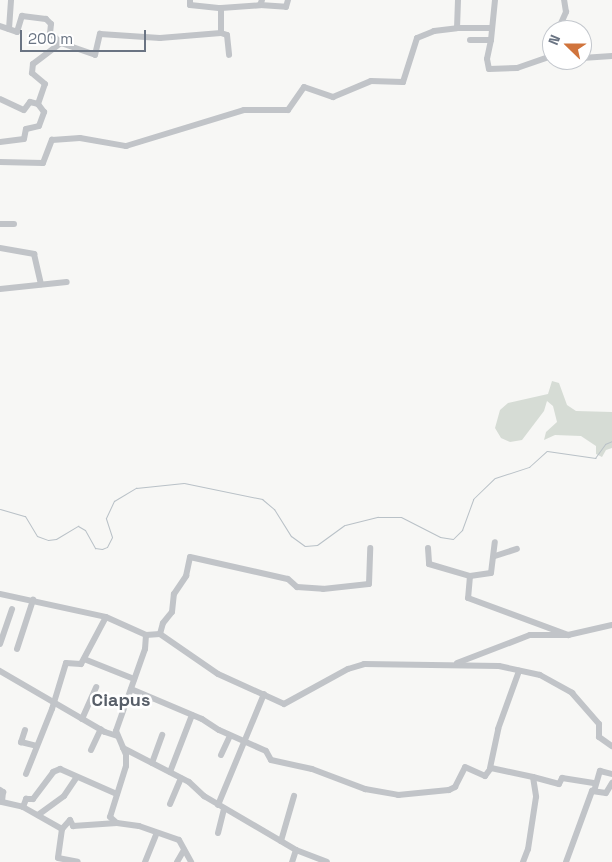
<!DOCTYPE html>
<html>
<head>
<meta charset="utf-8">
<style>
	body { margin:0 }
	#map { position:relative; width:612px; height:862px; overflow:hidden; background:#f7f7f5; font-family:"Space Grotesk",sans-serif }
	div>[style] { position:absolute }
	.green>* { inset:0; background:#d6dcd5 }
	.stream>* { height:1px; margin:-0.5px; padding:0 0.5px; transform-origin:0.5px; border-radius:0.5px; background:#b9c1c7 }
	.minor>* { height:6px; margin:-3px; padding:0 3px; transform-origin:3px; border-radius:3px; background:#c1c4c8 }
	span { translate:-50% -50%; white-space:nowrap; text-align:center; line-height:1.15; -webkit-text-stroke:5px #fff; paint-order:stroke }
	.quarter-label { font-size:18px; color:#575e68; font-weight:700 }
	.north { position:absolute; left:542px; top:20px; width:50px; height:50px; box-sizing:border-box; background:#fff; border:1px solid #c3c7cd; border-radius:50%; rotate:292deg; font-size:14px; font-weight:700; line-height:20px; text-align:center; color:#6a7483 }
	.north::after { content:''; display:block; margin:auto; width:18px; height:22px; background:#d0743c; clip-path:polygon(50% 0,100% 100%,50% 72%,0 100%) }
	.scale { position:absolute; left:20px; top:30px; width:126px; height:22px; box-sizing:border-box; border:2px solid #6a7483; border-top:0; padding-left:6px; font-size:15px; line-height:18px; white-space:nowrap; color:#6a7483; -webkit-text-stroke:4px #fff; paint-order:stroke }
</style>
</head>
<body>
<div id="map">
	<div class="green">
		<i style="clip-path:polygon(552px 381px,559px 383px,567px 405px,576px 411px,612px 412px,612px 448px,606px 450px,602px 457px,596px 454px,596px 446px,581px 436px,555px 435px,544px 440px,546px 432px,557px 422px,553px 406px,547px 401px,544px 411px,522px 440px,510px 442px,501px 438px,495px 428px,500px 410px,508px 403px,548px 394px)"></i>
	</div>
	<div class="stream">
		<i style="left:0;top:509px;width:26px;rotate:16deg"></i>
		<i style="left:25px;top:516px;width:23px;rotate:59deg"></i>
		<i style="left:37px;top:536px;width:12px;rotate:20deg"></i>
		<i style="left:48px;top:540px;width:8px;rotate:-7deg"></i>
		<i style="left:56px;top:539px;width:26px;rotate:-31deg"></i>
		<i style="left:78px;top:526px;width:8px;rotate:30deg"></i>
		<i style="left:85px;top:530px;width:21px;rotate:61deg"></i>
		<i style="left:95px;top:548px;width:7px;rotate:8deg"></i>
		<i style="left:102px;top:549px;width:5px;rotate:-22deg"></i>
		<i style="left:107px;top:547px;width:11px;rotate:-63deg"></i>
		<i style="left:112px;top:537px;width:20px;rotate:-108deg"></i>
		<i style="left:106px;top:518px;width:19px;rotate:-65deg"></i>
		<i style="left:114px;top:501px;width:26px;rotate:-31deg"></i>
		<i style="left:136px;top:488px;width:48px;rotate:-5.9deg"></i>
		<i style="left:184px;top:483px;width:80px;rotate:11.6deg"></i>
		<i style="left:262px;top:499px;width:16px;rotate:40deg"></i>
		<i style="left:274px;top:509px;width:32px;rotate:58deg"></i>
		<i style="left:291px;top:536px;width:17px;rotate:36deg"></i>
		<i style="left:305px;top:546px;width:12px;rotate:-5deg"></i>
		<i style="left:317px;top:545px;width:34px;rotate:-36deg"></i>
		<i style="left:345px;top:525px;width:34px;rotate:-14deg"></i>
		<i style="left:378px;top:517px;width:23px"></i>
		<i style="left:401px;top:517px;width:44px;rotate:27.1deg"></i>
		<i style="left:440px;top:537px;width:13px;rotate:9deg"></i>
		<i style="left:453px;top:539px;width:13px;rotate:-45deg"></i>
		<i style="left:462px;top:530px;width:33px;rotate:-70deg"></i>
		<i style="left:473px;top:499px;width:30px;rotate:-44deg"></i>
		<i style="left:495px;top:478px;width:36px;rotate:-18deg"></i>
		<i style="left:529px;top:467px;width:24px;rotate:-42deg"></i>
		<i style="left:547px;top:451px;width:49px;rotate:8.3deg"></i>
		<i style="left:595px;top:458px;width:17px;rotate:-54deg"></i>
		<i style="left:605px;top:444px;width:8px;rotate:-23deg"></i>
	</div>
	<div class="minor">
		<i style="left:190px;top:0;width:5px;rotate:90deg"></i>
		<i style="left:190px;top:5px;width:31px;rotate:6deg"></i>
		<i style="left:458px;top:0;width:28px;rotate:92deg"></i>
		<i style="left:457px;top:28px;width:35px"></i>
		<i style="left:260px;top:5px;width:26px;rotate:4deg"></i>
		<i style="left:286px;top:7px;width:7px;rotate:-74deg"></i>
		<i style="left:0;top:26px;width:18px;rotate:19deg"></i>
		<i style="left:17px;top:32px;width:17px;rotate:-73deg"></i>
		<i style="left:22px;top:16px;width:24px;rotate:7deg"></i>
		<i style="left:46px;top:19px;width:7px;rotate:45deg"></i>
		<i style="left:51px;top:24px;width:9px;rotate:96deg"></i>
		<i style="left:50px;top:33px;width:15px;rotate:42deg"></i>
		<i style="left:9px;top:29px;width:29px;rotate:-86deg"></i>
		<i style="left:558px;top:30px;width:20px;rotate:-66deg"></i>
		<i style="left:566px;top:12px;width:12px;rotate:-99deg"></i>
		<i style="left:221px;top:33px;width:25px;rotate:-90deg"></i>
		<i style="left:221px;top:8px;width:39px;rotate:-4deg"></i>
		<i style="left:260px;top:5px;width:5px;rotate:-68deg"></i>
		<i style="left:470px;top:40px;width:21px"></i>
		<i style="left:491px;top:40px;width:40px;rotate:-84.3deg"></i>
		<i style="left:491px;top:40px;width:19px;rotate:102deg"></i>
		<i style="left:487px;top:59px;width:10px;rotate:79deg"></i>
		<i style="left:489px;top:69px;width:28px;rotate:-2deg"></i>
		<i style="left:517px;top:68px;width:37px;rotate:-19deg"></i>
		<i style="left:582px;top:58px;width:30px;rotate:-4deg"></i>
		<i style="left:0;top:99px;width:26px;rotate:25deg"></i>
		<i style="left:24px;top:110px;width:10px;rotate:-53deg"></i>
		<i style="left:30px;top:102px;width:8px;rotate:14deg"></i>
		<i style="left:38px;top:104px;width:21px;rotate:-71deg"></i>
		<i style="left:45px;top:84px;width:17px;rotate:-140deg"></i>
		<i style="left:32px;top:73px;width:9px;rotate:-84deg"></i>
		<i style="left:33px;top:64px;width:35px;rotate:-37deg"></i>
		<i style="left:61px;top:43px;width:36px;rotate:19deg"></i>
		<i style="left:95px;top:55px;width:22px;rotate:-77deg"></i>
		<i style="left:100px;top:34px;width:60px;rotate:3.8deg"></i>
		<i style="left:160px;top:38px;width:61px;rotate:-4.7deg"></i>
		<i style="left:221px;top:33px;width:6px;rotate:18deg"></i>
		<i style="left:227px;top:35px;width:20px;rotate:84deg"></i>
		<i style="left:0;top:142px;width:24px;rotate:-7deg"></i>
		<i style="left:24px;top:139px;width:10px;rotate:-79deg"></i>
		<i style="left:26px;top:129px;width:13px;rotate:-13deg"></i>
		<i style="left:39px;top:126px;width:15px;rotate:-70deg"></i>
		<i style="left:44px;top:112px;width:10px;rotate:-127deg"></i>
		<i style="left:0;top:162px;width:43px;rotate:1.3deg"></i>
		<i style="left:43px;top:163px;width:25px;rotate:-69deg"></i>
		<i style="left:52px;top:140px;width:28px;rotate:-4deg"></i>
		<i style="left:80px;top:138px;width:47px;rotate:9.9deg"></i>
		<i style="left:126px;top:146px;width:123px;rotate:-17deg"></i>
		<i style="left:244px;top:110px;width:44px"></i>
		<i style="left:288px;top:110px;width:28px;rotate:-55deg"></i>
		<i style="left:304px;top:87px;width:31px;rotate:19deg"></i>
		<i style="left:333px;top:97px;width:41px;rotate:-22.8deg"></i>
		<i style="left:371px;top:81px;width:32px;rotate:2deg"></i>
		<i style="left:403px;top:82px;width:46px;rotate:-72.3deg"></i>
		<i style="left:417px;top:38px;width:18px;rotate:-22deg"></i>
		<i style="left:434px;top:31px;width:23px;rotate:-7deg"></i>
		<i style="left:0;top:224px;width:14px"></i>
		<i style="left:0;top:248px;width:35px;rotate:10deg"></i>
		<i style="left:34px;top:254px;width:31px;rotate:77deg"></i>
		<i style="left:0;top:289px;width:67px;rotate:-6deg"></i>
		<i style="left:428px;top:548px;width:16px;rotate:86deg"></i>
		<i style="left:429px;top:564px;width:43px;rotate:16.3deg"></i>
		<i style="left:470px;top:576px;width:22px;rotate:95deg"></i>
		<i style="left:468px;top:598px;width:107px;rotate:20.3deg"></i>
		<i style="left:495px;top:556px;width:23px;rotate:-18deg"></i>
		<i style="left:470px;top:576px;width:21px;rotate:-8deg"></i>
		<i style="left:491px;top:573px;width:31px;rotate:-83deg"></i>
		<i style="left:0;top:594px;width:108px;rotate:12.2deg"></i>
		<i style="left:106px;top:617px;width:44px;rotate:24.2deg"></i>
		<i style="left:146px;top:635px;width:14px;rotate:94deg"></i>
		<i style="left:145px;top:649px;width:87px;rotate:109.5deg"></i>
		<i style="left:116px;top:731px;width:25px;rotate:67deg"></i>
		<i style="left:126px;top:754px;width:12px;rotate:90deg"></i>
		<i style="left:126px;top:766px;width:53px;rotate:107.4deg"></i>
		<i style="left:110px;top:817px;width:9px;rotate:41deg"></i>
		<i style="left:117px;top:823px;width:22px;rotate:8deg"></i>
		<i style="left:139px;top:826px;width:42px;rotate:19.3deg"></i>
		<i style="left:179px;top:840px;width:25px;rotate:61deg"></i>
		<i style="left:160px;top:634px;width:11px;rotate:-75deg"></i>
		<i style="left:163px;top:623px;width:14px;rotate:-51deg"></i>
		<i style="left:172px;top:612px;width:18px;rotate:-84deg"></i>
		<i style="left:174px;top:594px;width:22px;rotate:-56deg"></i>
		<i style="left:186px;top:576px;width:19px;rotate:-78deg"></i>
		<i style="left:190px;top:557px;width:100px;rotate:12.7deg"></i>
		<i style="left:288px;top:579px;width:12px;rotate:42deg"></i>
		<i style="left:297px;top:587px;width:26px;rotate:4deg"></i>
		<i style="left:323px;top:589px;width:46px;rotate:-6.2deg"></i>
		<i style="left:369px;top:584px;width:36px;rotate:-88deg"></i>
		<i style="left:146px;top:635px;width:14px;rotate:-4deg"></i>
		<i style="left:160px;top:634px;width:70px;rotate:34.6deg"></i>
		<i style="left:218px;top:674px;width:72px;rotate:24.4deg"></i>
		<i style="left:284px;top:704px;width:73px;rotate:-28.7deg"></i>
		<i style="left:348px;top:669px;width:17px;rotate:-17deg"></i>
		<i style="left:364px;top:664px;width:135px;rotate:0.8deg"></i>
		<i style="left:499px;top:666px;width:42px;rotate:12.4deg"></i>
		<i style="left:540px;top:675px;width:37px;rotate:29deg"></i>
		<i style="left:572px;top:693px;width:41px;rotate:48.9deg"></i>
		<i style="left:599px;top:724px;width:13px;rotate:90deg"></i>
		<i style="left:599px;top:737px;width:16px;rotate:35deg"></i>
		<i style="left:0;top:644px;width:37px;rotate:-71deg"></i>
		<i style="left:17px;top:649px;width:52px;rotate:-71.9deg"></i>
		<i style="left:84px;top:659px;width:54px;rotate:21.8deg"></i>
		<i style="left:457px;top:663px;width:78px;rotate:-21deg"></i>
		<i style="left:530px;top:635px;width:38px"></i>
		<i style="left:568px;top:635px;width:45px;rotate:-12.8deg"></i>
		<i style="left:0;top:671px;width:121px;rotate:30.2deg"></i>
		<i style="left:105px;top:732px;width:13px;rotate:18deg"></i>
		<i style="left:131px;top:689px;width:77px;rotate:22.9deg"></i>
		<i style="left:202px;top:719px;width:20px;rotate:33deg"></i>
		<i style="left:219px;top:730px;width:51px;rotate:24.1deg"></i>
		<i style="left:266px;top:751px;width:10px;rotate:61deg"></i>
		<i style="left:271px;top:760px;width:42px;rotate:12.4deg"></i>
		<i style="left:312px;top:769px;width:57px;rotate:20.7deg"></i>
		<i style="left:365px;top:789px;width:34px;rotate:10deg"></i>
		<i style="left:398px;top:795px;width:51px;rotate:-5.6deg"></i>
		<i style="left:449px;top:790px;width:7px;rotate:-27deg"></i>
		<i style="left:455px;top:787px;width:22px;rotate:-63deg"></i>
		<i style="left:465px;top:767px;width:22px;rotate:24deg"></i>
		<i style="left:485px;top:776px;width:10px;rotate:-53deg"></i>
		<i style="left:491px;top:768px;width:43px;rotate:12.1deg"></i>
		<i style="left:533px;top:777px;width:20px;rotate:81deg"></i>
		<i style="left:536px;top:797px;width:53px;rotate:98.7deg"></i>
		<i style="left:528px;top:849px;width:14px;rotate:111deg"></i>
		<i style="left:82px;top:719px;width:35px;rotate:-66deg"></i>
		<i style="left:25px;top:730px;width:13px;rotate:108deg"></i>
		<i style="left:21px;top:742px;width:16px;rotate:14deg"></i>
		<i style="left:123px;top:748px;width:74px;rotate:27.3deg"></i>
		<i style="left:189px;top:782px;width:21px;rotate:43deg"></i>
		<i style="left:204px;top:796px;width:107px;rotate:30.4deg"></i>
		<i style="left:296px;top:850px;width:13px;rotate:108deg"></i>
		<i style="left:91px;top:750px;width:23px;rotate:-65deg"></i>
		<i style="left:221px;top:755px;width:21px;rotate:-65deg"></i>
		<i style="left:152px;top:763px;width:30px;rotate:-70deg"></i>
		<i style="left:490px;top:768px;width:40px;rotate:-78deg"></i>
		<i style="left:498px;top:729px;width:62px;rotate:-70.1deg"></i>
		<i style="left:170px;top:772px;width:61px;rotate:-68.9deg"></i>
		<i style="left:26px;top:774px;width:70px;rotate:-68.2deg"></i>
		<i style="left:52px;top:709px;width:48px;rotate:-73.1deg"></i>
		<i style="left:66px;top:663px;width:15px;rotate:4deg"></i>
		<i style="left:81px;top:664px;width:53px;rotate:-62deg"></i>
		<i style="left:533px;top:777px;width:27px;rotate:15deg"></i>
		<i style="left:559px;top:784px;width:7px;rotate:-63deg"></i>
		<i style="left:562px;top:778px;width:32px;rotate:9deg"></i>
		<i style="left:595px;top:788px;width:18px;rotate:-74deg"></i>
		<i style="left:600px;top:771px;width:12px;rotate:14deg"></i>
		<i style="left:0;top:790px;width:4px;rotate:34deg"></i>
		<i style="left:3px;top:792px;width:10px;rotate:96deg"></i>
		<i style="left:2px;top:802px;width:22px;rotate:13deg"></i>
		<i style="left:23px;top:807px;width:45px;rotate:29.4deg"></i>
		<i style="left:62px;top:829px;width:29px;rotate:98deg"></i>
		<i style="left:58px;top:858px;width:20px;rotate:11deg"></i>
		<i style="left:170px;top:804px;width:28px;rotate:-67deg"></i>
		<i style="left:218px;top:805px;width:120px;rotate:-67.5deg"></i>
		<i style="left:23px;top:807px;width:9px;rotate:-69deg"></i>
		<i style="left:26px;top:799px;width:7px"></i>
		<i style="left:33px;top:799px;width:34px;rotate:-53deg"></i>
		<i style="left:53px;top:772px;width:8px;rotate:-23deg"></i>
		<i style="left:60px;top:769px;width:62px;rotate:23.7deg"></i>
		<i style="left:38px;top:815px;width:32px;rotate:-36deg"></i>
		<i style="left:64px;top:796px;width:22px;rotate:-56deg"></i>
		<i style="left:62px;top:829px;width:12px;rotate:-48deg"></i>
		<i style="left:70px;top:820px;width:7px;rotate:63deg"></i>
		<i style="left:73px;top:826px;width:44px;rotate:-3.9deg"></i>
		<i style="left:218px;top:833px;width:25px;rotate:-76deg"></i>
		<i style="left:281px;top:841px;width:47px;rotate:-73.9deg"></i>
		<i style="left:296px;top:850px;width:33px;rotate:21deg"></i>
		<i style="left:145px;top:862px;width:31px;rotate:-68deg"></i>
		<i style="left:177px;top:862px;width:14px;rotate:-60deg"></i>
		<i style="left:566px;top:862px;width:76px;rotate:-69.9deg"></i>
		<i style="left:592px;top:791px;width:14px;rotate:8deg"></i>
		<i style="left:606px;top:793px;width:12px;rotate:-59deg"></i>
	</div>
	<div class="quarter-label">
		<span style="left:121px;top:700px">Ciapus</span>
	</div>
	<div class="north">N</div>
	<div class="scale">200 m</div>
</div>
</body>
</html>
